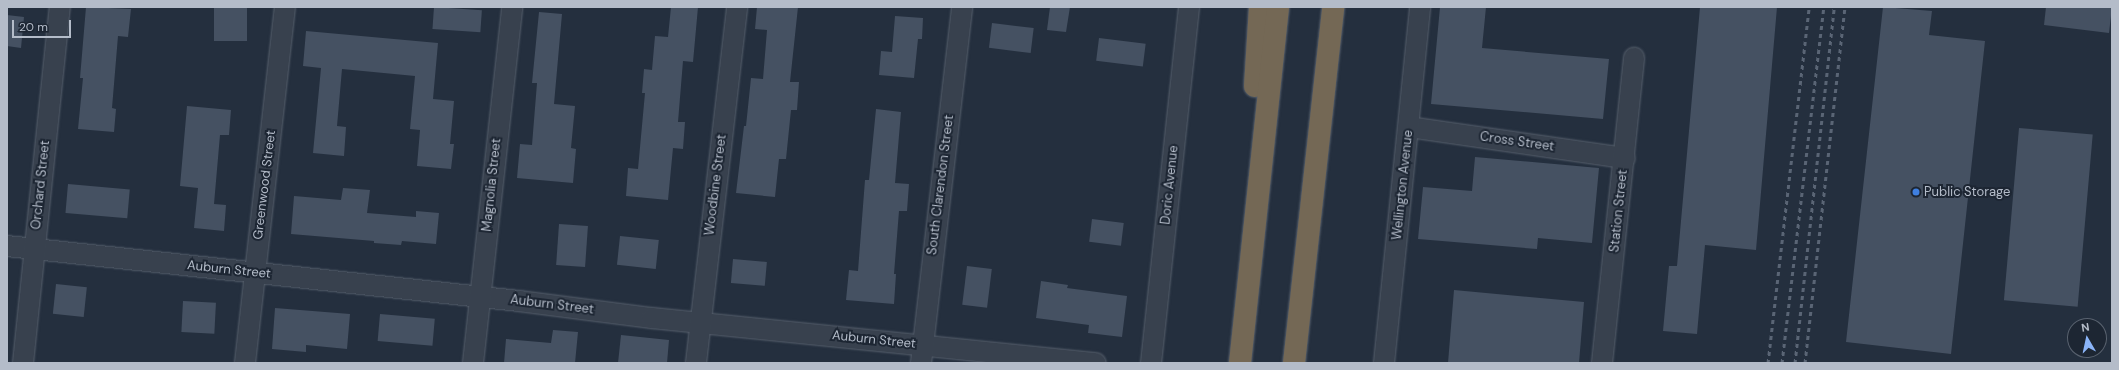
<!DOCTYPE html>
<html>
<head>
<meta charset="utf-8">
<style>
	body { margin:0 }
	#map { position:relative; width:2119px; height:370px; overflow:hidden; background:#242f3e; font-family:"DM Sans",sans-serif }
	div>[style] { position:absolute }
	.building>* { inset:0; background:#455162; transform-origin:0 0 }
	.roads { filter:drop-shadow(0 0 1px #565f6c) drop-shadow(0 0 1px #565f6c) }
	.minor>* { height:20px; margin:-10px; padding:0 10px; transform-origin:10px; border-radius:10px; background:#38414e }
	.motorway>* { height:22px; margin:-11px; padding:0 11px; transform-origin:11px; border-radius:11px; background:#746855 }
	.rail>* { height:3px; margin-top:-1.5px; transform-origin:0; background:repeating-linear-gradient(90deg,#5a6575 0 4px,transparent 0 8px) }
	.dots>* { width:11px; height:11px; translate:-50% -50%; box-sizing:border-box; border:2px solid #1d2633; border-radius:50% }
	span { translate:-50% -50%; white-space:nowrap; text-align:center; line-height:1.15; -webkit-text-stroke:4px #1d2633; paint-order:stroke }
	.street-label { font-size:13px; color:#b4bcc9 }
	.poi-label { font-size:13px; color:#b4bcc9 }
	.left { translate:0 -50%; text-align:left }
	.frame { position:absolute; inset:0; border:8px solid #b4bcc9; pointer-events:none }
	.north { position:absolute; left:2067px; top:318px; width:40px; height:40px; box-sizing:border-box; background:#1d2633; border:1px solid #59626f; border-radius:50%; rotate:351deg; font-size:11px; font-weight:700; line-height:16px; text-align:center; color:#b4bcc9 }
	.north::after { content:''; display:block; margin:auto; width:14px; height:18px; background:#8ab4f8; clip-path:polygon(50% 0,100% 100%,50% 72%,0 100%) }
	.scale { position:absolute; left:12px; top:20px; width:59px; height:18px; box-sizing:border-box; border:2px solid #b4bcc9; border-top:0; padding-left:5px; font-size:12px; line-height:14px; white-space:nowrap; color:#b4bcc9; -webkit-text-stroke:3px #1d2633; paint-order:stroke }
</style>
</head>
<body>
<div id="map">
	<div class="building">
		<i style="clip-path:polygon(86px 7px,131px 9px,128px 37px,118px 36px,112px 108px,116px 109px,114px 132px,78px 129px,83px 78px,80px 78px)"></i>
		<i style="left:214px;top:7px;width:33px;height:34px"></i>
		<i style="left:434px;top:7px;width:48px;height:22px;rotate:4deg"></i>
		<i style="clip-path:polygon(671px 7px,698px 7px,693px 62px,683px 61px,678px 122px,685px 122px,683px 149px,673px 148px,668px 200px,626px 196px,628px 168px,638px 169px,645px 93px,642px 93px,644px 69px,652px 70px,655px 36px,668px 37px)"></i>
		<i style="clip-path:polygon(757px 7px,798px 7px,790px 82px,799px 82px,797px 110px,791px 110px,786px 159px,779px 159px,775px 197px,736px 193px,744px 126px,746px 126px,751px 78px,763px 79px,767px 30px,755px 29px)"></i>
		<i style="clip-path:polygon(1050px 7px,1070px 7px,1066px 32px,1047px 30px)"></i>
		<i style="clip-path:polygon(1440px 7px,1486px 7px,1482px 48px,1609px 59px,1603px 119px,1431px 104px)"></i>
		<i style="clip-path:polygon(1700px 7px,1777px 7px,1756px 250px,1705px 245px,1697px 334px,1663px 331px,1669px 266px,1677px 266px)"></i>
		<i style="clip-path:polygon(1883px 7px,1932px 11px,1929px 35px,1985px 41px,1951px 354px,1846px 342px)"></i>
		<i style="clip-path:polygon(2046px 7px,2112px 7px,2109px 33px,2044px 25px)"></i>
		<i style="clip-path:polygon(539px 12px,562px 14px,554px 104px,575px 106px,571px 148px,576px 149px,573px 183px,517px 178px,520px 144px,532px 145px,537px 83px,532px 83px)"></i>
		<i style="clip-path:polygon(7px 15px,24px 17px,21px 48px,7px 46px)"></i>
		<i style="clip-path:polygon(895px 16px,923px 18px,922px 39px,918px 39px,914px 78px,879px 75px,881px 51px,892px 52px)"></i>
		<i style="left:992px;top:23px;width:42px;height:25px;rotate:7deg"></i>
		<i style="clip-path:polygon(306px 31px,438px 43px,433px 99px,454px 101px,450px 144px,454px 144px,451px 169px,417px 166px,420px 130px,410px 129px,415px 76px,342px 69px,337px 126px,346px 127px,344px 156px,313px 153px,321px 68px,303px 66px)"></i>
		<i style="left:1099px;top:38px;width:47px;height:23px;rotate:7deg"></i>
		<i style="clip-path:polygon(187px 106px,231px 110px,229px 135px,220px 135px,214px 204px,226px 205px,224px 231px,194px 228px,198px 188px,180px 186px)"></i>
		<i style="clip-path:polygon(876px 109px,901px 112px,895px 183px,909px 184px,907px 211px,899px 211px,894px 274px,896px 274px,894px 304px,846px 300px,849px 270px,858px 271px,865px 180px,869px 180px)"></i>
		<i style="left:2019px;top:128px;width:74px;height:173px;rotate:5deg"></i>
		<i style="clip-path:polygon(1475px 157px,1599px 168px,1592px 243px,1538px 238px,1537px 249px,1418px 239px,1423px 187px,1472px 191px)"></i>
		<i style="left:68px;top:184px;width:62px;height:29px;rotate:5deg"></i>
		<i style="clip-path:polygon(343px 188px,370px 190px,367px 213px,416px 217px,416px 211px,439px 213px,436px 244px,402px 241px,401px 245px,374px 243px,374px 241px,291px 234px,294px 196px,341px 200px)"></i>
		<i style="left:1092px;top:219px;width:32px;height:23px;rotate:7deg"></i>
		<i style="left:559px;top:224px;width:29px;height:41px;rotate:4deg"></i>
		<i style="left:620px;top:236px;width:39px;height:29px;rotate:6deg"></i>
		<i style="left:733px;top:259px;width:34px;height:24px;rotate:5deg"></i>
		<i style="left:967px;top:266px;width:25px;height:39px;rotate:7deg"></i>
		<i style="clip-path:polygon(1041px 281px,1068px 285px,1067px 288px,1127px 296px,1122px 337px,1088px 333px,1089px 325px,1036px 318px)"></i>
		<i style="left:56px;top:284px;width:31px;height:30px;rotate:6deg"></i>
		<i style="clip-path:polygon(1454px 290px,1584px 302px,1579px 363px,1448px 363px)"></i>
		<i style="left:183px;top:301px;width:33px;height:31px;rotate:3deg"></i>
		<i style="clip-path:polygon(275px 308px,350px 314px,347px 349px,306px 345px,306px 352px,272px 349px)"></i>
		<i style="left:380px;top:314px;width:55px;height:27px;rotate:5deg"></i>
		<i style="clip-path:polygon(553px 330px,578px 332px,575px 363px,504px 363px,506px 339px,551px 343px)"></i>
		<i style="clip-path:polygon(621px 335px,669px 340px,667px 363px,618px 363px)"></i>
	</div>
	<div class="roads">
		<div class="minor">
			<i style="left:1409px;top:127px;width:218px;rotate:8.2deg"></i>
			<i style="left:7px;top:246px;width:515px;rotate:6.13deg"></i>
			<i style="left:519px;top:301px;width:134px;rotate:7.3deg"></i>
			<i style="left:652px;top:318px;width:446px;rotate:5.8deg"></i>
			<i style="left:23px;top:363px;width:358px;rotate:-84.1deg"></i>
			<i style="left:245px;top:363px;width:358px;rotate:-83.6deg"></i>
			<i style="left:473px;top:363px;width:358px;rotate:-83.7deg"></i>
			<i style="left:696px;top:363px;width:358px;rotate:-83.4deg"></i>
			<i style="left:921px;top:363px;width:358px;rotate:-83.4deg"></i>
			<i style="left:1151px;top:363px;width:358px;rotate:-83.9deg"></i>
			<i style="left:1384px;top:363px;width:358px;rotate:-84.2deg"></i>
			<i style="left:1602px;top:363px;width:307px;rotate:-84deg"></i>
		</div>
		<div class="motorway">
			<i style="left:1255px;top:86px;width:79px;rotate:-86.4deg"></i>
			<i style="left:1240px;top:363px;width:358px;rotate:-83.9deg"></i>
			<i style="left:1294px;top:363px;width:358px;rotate:-83.7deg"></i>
		</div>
	</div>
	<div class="rail">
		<i style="left:1768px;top:363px;width:358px;rotate:-83.4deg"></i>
		<i style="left:1782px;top:363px;width:358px;rotate:-83.3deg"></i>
		<i style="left:1795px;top:363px;width:358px;rotate:-83.7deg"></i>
		<i style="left:1805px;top:363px;width:358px;rotate:-83.6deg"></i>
	</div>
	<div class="dots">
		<i style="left:1916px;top:192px;background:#3f7fe0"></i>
	</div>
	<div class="street-label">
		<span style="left:1517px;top:142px;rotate:8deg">Cross Street</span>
		<span style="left:41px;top:185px;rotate:-84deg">Orchard Street</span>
		<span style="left:265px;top:185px;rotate:-83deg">Greenwood Street</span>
		<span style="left:492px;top:185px;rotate:-84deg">Magnolia Street</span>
		<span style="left:716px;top:185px;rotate:-83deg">Woodbine Street</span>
		<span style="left:941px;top:185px;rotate:-83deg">South Clarendon Street</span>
		<span style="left:1170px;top:185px;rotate:-84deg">Doric Avenue</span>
		<span style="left:1403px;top:185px;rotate:-84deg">Wellington Avenue</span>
		<span style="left:1619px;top:211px;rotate:-84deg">Station Street</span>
		<span style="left:229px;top:270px;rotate:6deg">Auburn Street</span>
		<span style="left:552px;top:305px;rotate:7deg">Auburn Street</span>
		<span style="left:874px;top:340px;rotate:6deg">Auburn Street</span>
	</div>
	<div class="poi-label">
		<span class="left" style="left:1924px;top:192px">Public Storage</span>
	</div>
	<div class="frame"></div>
	<div class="north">N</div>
	<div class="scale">20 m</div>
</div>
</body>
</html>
